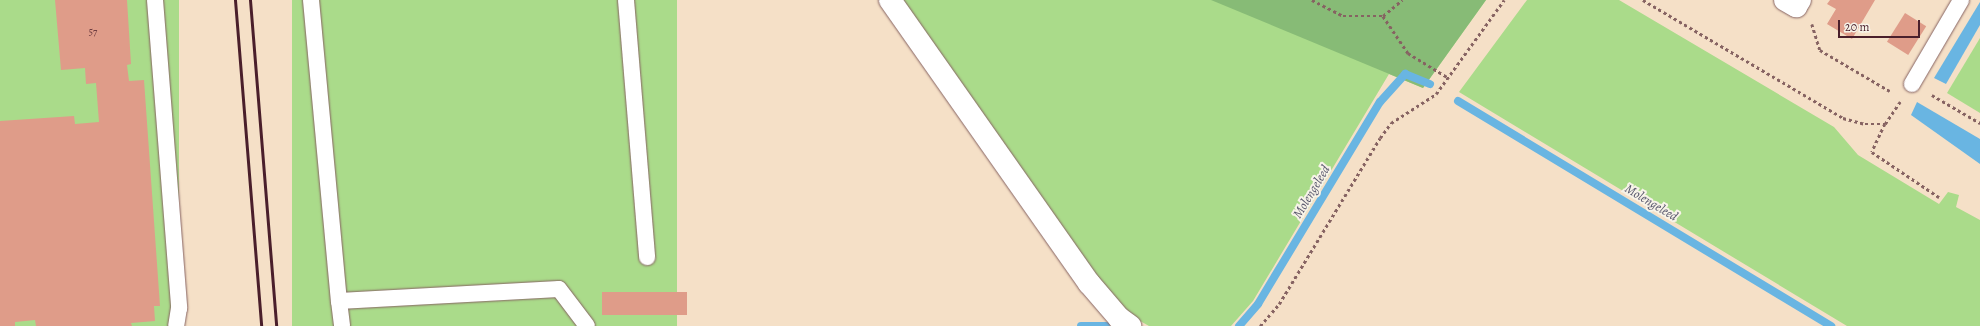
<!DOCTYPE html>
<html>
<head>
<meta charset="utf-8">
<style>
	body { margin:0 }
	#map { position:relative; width:1980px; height:326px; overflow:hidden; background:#f5e0c7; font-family:Alegreya,serif }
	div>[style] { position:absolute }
	.green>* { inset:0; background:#aadb8a; transform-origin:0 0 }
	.forest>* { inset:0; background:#87bb76 }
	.water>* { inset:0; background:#69b5e2 }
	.stream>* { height:8px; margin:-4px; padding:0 4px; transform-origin:4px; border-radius:4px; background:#69b5e2 }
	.building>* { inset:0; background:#df9c89; transform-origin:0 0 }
	.path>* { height:2.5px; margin-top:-1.25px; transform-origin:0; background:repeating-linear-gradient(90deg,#866362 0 3px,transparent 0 6px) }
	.roads { filter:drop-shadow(0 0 1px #866362) drop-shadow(0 0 1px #866362) }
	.service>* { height:16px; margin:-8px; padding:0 8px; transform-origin:8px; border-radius:8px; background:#fff }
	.minor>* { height:22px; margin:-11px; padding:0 11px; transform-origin:11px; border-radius:11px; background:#fff }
	.rail>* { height:3px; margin:-1.5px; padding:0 1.5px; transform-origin:1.5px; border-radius:1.5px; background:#4a1f2b }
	span { translate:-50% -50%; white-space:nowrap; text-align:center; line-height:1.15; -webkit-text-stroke:4px #f7f3e8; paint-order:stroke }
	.number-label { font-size:10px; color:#6f3e42 }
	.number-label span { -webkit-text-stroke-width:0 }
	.water-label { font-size:13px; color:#55546b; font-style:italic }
	.scale { position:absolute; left:1838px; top:20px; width:82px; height:18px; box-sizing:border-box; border:2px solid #4a1f2b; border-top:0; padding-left:5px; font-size:12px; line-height:14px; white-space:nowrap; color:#4a1f2b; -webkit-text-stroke:3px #f7f3e8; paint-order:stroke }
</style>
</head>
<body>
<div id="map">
	<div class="green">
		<i style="left:0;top:0;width:179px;height:326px"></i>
		<i style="left:292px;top:0;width:385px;height:327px"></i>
		<i style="clip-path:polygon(900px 0,1486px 0,1423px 88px,1389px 74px,1253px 301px,1231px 326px,1149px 326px,1126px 313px,1095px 275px)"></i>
		<i style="clip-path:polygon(1527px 0,1619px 0,1834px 127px,1858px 155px,1939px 204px,1948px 192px,1959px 195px,1956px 207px,1980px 220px,1980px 326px,1847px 326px,1459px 92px)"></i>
		<i style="clip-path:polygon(1980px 38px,1980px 113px,1947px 93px)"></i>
	</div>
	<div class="forest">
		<i style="clip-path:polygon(1211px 0,1486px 0,1423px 88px)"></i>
	</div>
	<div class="water">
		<i style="clip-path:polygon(1980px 2px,1980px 25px,1946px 84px,1934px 78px)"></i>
		<i style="clip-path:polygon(1917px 102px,1980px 139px,1980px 164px,1911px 115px)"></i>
	</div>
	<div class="stream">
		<i style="left:1458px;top:101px;width:436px;rotate:31.1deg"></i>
		<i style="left:1081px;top:326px;width:25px"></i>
		<i style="left:1239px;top:326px;width:29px;rotate:-49deg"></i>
		<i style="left:1258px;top:304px;width:236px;rotate:-58.9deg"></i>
		<i style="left:1380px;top:102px;width:38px;rotate:-48deg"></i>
		<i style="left:1405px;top:74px;width:27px;rotate:22deg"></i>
	</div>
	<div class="building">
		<i style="clip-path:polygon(55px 0,127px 0,131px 64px,127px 65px,129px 81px,144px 80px,160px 306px,154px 306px,155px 321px,131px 323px,132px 326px,36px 326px,35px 320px,15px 322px,15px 326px,0 326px,0 121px,74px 116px,75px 124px,99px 122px,96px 83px,86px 84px,85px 68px,61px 70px)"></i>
		<i style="clip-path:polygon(1830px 0,1875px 0,1852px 39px,1827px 24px,1836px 9px,1827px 4px)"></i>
		<i style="left:1905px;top:13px;width:25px;height:34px;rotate:32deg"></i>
		<i style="left:687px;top:292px;width:23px;height:85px;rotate:90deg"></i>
	</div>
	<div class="path">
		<i style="left:1312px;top:0;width:35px;rotate:27deg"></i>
		<i style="left:1343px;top:16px;width:40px"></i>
		<i style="left:1383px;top:16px;width:25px;rotate:-40deg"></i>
		<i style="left:1643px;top:0;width:232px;rotate:30.5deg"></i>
		<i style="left:1843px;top:118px;width:23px;rotate:15deg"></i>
		<i style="left:1865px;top:124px;width:20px"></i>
		<i style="left:1885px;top:124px;width:27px;rotate:-56deg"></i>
		<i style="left:1383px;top:16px;width:45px;rotate:56deg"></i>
		<i style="left:1408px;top:53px;width:46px;rotate:31.6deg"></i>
		<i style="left:1812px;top:24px;width:27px;rotate:73deg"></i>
		<i style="left:1820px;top:50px;width:81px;rotate:30.4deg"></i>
		<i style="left:1932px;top:95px;width:56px;rotate:30.3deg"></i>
		<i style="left:1885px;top:124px;width:31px;rotate:115deg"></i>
		<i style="left:1872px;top:152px;width:81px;rotate:33.9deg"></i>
		<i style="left:1260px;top:326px;width:29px;rotate:-49deg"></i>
		<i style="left:1279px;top:304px;width:194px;rotate:-58.7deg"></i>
		<i style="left:1380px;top:138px;width:19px;rotate:-54deg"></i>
		<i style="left:1391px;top:123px;width:54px;rotate:-32.8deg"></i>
		<i style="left:1436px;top:94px;width:116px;rotate:-54.1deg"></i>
	</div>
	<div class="roads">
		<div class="service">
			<i style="left:155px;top:0;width:309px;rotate:85.5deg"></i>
			<i style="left:179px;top:308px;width:18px;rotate:99deg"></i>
			<i style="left:311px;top:0;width:302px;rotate:84.7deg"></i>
			<i style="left:339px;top:301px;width:220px;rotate:-3.1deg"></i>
			<i style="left:559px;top:289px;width:46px;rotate:52.9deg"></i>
			<i style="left:626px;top:0;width:258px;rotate:85.3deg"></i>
			<i style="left:1912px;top:84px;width:97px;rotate:-59.7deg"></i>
			<i style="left:339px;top:301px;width:25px;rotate:83deg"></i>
		</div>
		<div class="minor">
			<i style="left:890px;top:0;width:346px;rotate:54.9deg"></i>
			<i style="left:1089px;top:283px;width:46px;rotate:49.4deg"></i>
			<i style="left:1119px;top:318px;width:14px;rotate:36deg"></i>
			<i style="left:1785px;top:0;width:13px;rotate:29deg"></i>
			<i style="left:1796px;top:6px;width:7px;rotate:-56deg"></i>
		</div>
	</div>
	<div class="rail">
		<i style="left:235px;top:0;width:327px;rotate:85.4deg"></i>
		<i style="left:250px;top:0;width:327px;rotate:85.4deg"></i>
	</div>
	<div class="number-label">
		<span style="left:93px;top:32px">57</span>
	</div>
	<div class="water-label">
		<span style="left:1312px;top:192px;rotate:-59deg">Molengeleed</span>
		<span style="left:1651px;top:203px;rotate:31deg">Molengeleed</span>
	</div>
	<div class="scale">20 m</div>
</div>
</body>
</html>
